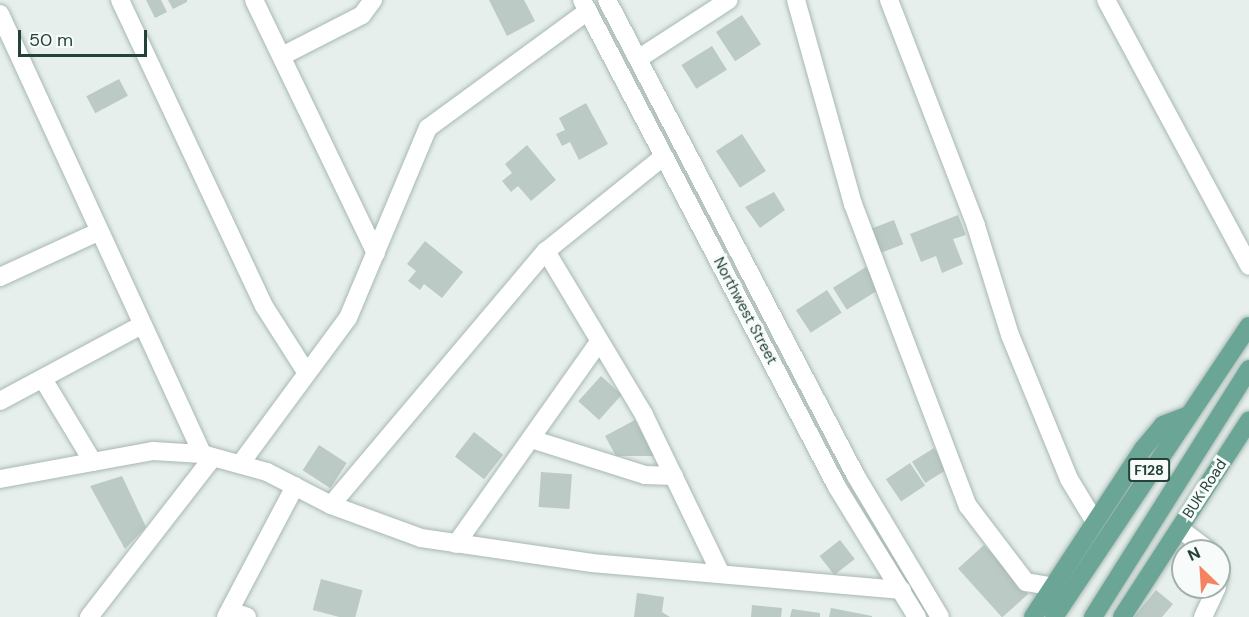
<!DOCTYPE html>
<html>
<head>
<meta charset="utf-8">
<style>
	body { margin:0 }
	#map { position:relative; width:1249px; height:617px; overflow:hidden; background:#e6efeb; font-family:"DM Sans",sans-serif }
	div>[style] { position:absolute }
	.building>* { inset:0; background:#bbcac4; transform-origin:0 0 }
	.roads { filter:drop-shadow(0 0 2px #a8b8b2) drop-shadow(0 0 2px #a8b8b2) }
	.minor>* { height:18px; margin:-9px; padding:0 9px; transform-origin:9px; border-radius:9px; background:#fff }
	.secondary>* { height:18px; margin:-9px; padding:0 9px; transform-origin:9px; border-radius:9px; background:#fff }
	.primary>* { height:18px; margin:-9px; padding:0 9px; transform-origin:9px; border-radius:9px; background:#6aa596 }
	span { translate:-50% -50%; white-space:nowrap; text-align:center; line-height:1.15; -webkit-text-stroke:6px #f7fbf9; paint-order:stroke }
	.shield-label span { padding:2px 4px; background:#f7fbf9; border:2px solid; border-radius:4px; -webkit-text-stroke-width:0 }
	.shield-label { font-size:14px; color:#24423a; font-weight:700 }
	.street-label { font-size:15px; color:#24423a }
	.north { position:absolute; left:1171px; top:539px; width:60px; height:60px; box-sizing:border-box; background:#f7fbf9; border:2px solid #a3b1ad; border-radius:50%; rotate:335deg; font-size:16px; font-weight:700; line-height:24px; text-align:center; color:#24423a }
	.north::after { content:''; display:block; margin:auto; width:21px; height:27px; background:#f4845f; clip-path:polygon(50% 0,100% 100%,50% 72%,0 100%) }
	.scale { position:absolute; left:18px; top:30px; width:129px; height:27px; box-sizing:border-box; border:3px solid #24423a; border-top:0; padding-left:8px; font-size:18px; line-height:21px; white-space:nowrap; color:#24423a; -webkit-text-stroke:4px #f7fbf9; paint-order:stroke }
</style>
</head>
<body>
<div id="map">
	<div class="building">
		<i style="clip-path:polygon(146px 0,161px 0,167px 12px,155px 18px)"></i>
		<i style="clip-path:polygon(168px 0,187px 0,187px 2px,173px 9px)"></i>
		<i style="clip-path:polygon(489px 0,524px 0,535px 21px,507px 36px)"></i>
		<i style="left:742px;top:15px;width:35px;height:31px;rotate:57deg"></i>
		<i style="left:712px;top:46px;width:28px;height:36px;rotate:58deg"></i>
		<i style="left:119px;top:79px;width:19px;height:37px;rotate:62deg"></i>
		<i style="clip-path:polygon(586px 103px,608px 144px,579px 160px,570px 142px,562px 146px,556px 134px,565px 130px,559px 118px)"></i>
		<i style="left:742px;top:134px;width:44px;height:31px;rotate:57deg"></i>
		<i style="clip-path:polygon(527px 145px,556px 180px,531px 201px,518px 186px,511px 192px,502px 181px,512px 173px,505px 164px)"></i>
		<i style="clip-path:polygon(774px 192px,785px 210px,760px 228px,745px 207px)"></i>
		<i style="clip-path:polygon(958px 215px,966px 235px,953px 239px,963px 264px,942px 273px,936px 256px,921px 262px,910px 234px)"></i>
		<i style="left:894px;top:220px;width:26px;height:26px;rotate:69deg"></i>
		<i style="clip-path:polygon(425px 241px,463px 272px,442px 298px,424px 284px,420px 290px,408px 281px,416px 271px,407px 264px)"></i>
		<i style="left:866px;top:267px;width:26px;height:39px;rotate:58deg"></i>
		<i style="left:827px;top:290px;width:27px;height:37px;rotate:57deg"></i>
		<i style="left:601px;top:376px;width:28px;height:34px;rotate:42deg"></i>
		<i style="clip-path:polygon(635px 420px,654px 456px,616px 456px,605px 436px)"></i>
		<i style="left:474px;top:432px;width:37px;height:31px;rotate:38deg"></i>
		<i style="left:319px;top:445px;width:33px;height:30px;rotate:33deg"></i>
		<i style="left:934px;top:448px;width:25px;height:26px;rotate:58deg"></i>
		<i style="left:910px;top:463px;width:27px;height:29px;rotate:56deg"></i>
		<i style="left:541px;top:472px;width:31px;height:35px;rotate:4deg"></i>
		<i style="clip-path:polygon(122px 476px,146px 527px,125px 549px,90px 486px)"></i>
		<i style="left:840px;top:540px;width:24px;height:26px;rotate:52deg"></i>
		<i style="left:984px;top:545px;width:66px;height:35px;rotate:48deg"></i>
		<i style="left:321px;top:579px;width:43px;height:32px;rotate:15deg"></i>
		<i style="clip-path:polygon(1156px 590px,1173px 604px,1162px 617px,1134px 617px)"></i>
		<i style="clip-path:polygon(637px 593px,664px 597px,662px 612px,670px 617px,634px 617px)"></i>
		<i style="clip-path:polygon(752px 605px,782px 608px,781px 617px,751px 617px)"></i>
		<i style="clip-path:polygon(831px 608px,872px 616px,872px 617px,829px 617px)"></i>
		<i style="clip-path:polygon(792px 609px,820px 613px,820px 617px,790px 617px)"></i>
	</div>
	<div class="roads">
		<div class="minor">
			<i style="left:120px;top:0;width:338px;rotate:64.8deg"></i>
			<i style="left:264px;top:306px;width:78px;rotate:57.5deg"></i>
			<i style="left:254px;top:0;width:281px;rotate:64.3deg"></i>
			<i style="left:796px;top:0;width:212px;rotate:74.4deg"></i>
			<i style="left:853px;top:204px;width:323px;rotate:69.2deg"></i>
			<i style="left:968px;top:506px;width:96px;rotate:52.7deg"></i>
			<i style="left:1026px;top:582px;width:27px;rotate:10deg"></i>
			<i style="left:889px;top:0;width:242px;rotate:68.9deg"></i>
			<i style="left:976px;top:226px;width:114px;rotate:72.7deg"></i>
			<i style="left:1010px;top:335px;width:156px;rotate:67.7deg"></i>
			<i style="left:1069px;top:479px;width:50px;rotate:58.8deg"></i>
			<i style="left:1106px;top:0;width:302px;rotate:61.7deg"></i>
			<i style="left:0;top:14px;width:484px;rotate:65.3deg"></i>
			<i style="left:282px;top:56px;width:90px;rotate:-27.1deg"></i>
			<i style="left:362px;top:15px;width:19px;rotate:-54deg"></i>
			<i style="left:638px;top:59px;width:108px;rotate:-33deg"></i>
			<i style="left:546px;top:251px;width:191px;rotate:59.1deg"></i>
			<i style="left:644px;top:415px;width:174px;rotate:64.2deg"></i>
			<i style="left:0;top:277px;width:108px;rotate:-24.7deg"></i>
			<i style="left:43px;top:379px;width:97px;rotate:58.9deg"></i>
			<i style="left:0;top:401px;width:159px;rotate:-28.2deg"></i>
			<i style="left:531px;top:439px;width:120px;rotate:17.5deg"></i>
			<i style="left:645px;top:475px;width:29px;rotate:2deg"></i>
			<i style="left:241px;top:463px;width:180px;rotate:-53.6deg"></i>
			<i style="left:348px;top:318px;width:206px;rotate:-67.2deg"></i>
			<i style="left:428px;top:128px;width:198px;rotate:-36.2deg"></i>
			<i style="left:0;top:479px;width:156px;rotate:-10.4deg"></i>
			<i style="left:153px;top:451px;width:49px;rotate:3.5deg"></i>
			<i style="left:202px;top:454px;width:67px;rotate:15.5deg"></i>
			<i style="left:267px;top:472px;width:72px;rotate:27.3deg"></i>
			<i style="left:331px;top:505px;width:96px;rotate:20.1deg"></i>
			<i style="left:421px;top:538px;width:173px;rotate:8.3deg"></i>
			<i style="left:592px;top:563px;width:311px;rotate:5deg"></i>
			<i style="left:331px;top:505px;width:333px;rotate:-49.8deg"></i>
			<i style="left:546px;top:251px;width:151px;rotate:-38.8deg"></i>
			<i style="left:1180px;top:529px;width:36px;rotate:37deg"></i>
			<i style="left:456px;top:544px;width:247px;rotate:-54.7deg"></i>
			<i style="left:1219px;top:568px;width:12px;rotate:90deg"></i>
			<i style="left:230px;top:611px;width:18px;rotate:19deg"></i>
			<i style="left:89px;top:617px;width:202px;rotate:-52.2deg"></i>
			<i style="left:226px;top:617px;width:148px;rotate:-62.2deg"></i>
			<i style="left:1203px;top:617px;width:33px;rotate:-65deg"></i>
		</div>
		<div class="secondary">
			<i style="left:582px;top:0;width:550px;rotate:62.36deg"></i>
			<i style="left:837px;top:487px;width:153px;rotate:58.4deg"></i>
			<i style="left:607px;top:0;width:537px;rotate:62.39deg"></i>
			<i style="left:856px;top:476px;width:164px;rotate:59.2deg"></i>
		</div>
		<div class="primary">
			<i style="left:1033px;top:617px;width:201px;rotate:-56.8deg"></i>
			<i style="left:1143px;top:449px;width:31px;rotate:-50deg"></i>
			<i style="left:1163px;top:425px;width:26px;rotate:-21deg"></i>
			<i style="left:1054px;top:617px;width:350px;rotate:-56.2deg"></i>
			<i style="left:1093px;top:617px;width:293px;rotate:-57.8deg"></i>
			<i style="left:1122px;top:617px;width:234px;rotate:-57.1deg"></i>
		</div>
	</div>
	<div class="shield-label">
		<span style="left:1149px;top:470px">F128</span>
	</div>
	<div class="street-label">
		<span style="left:745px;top:311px;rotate:62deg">Northwest Street</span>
		<span style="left:1205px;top:489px;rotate:-57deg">BUK Road</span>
	</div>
	<div class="north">N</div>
	<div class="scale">50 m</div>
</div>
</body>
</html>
